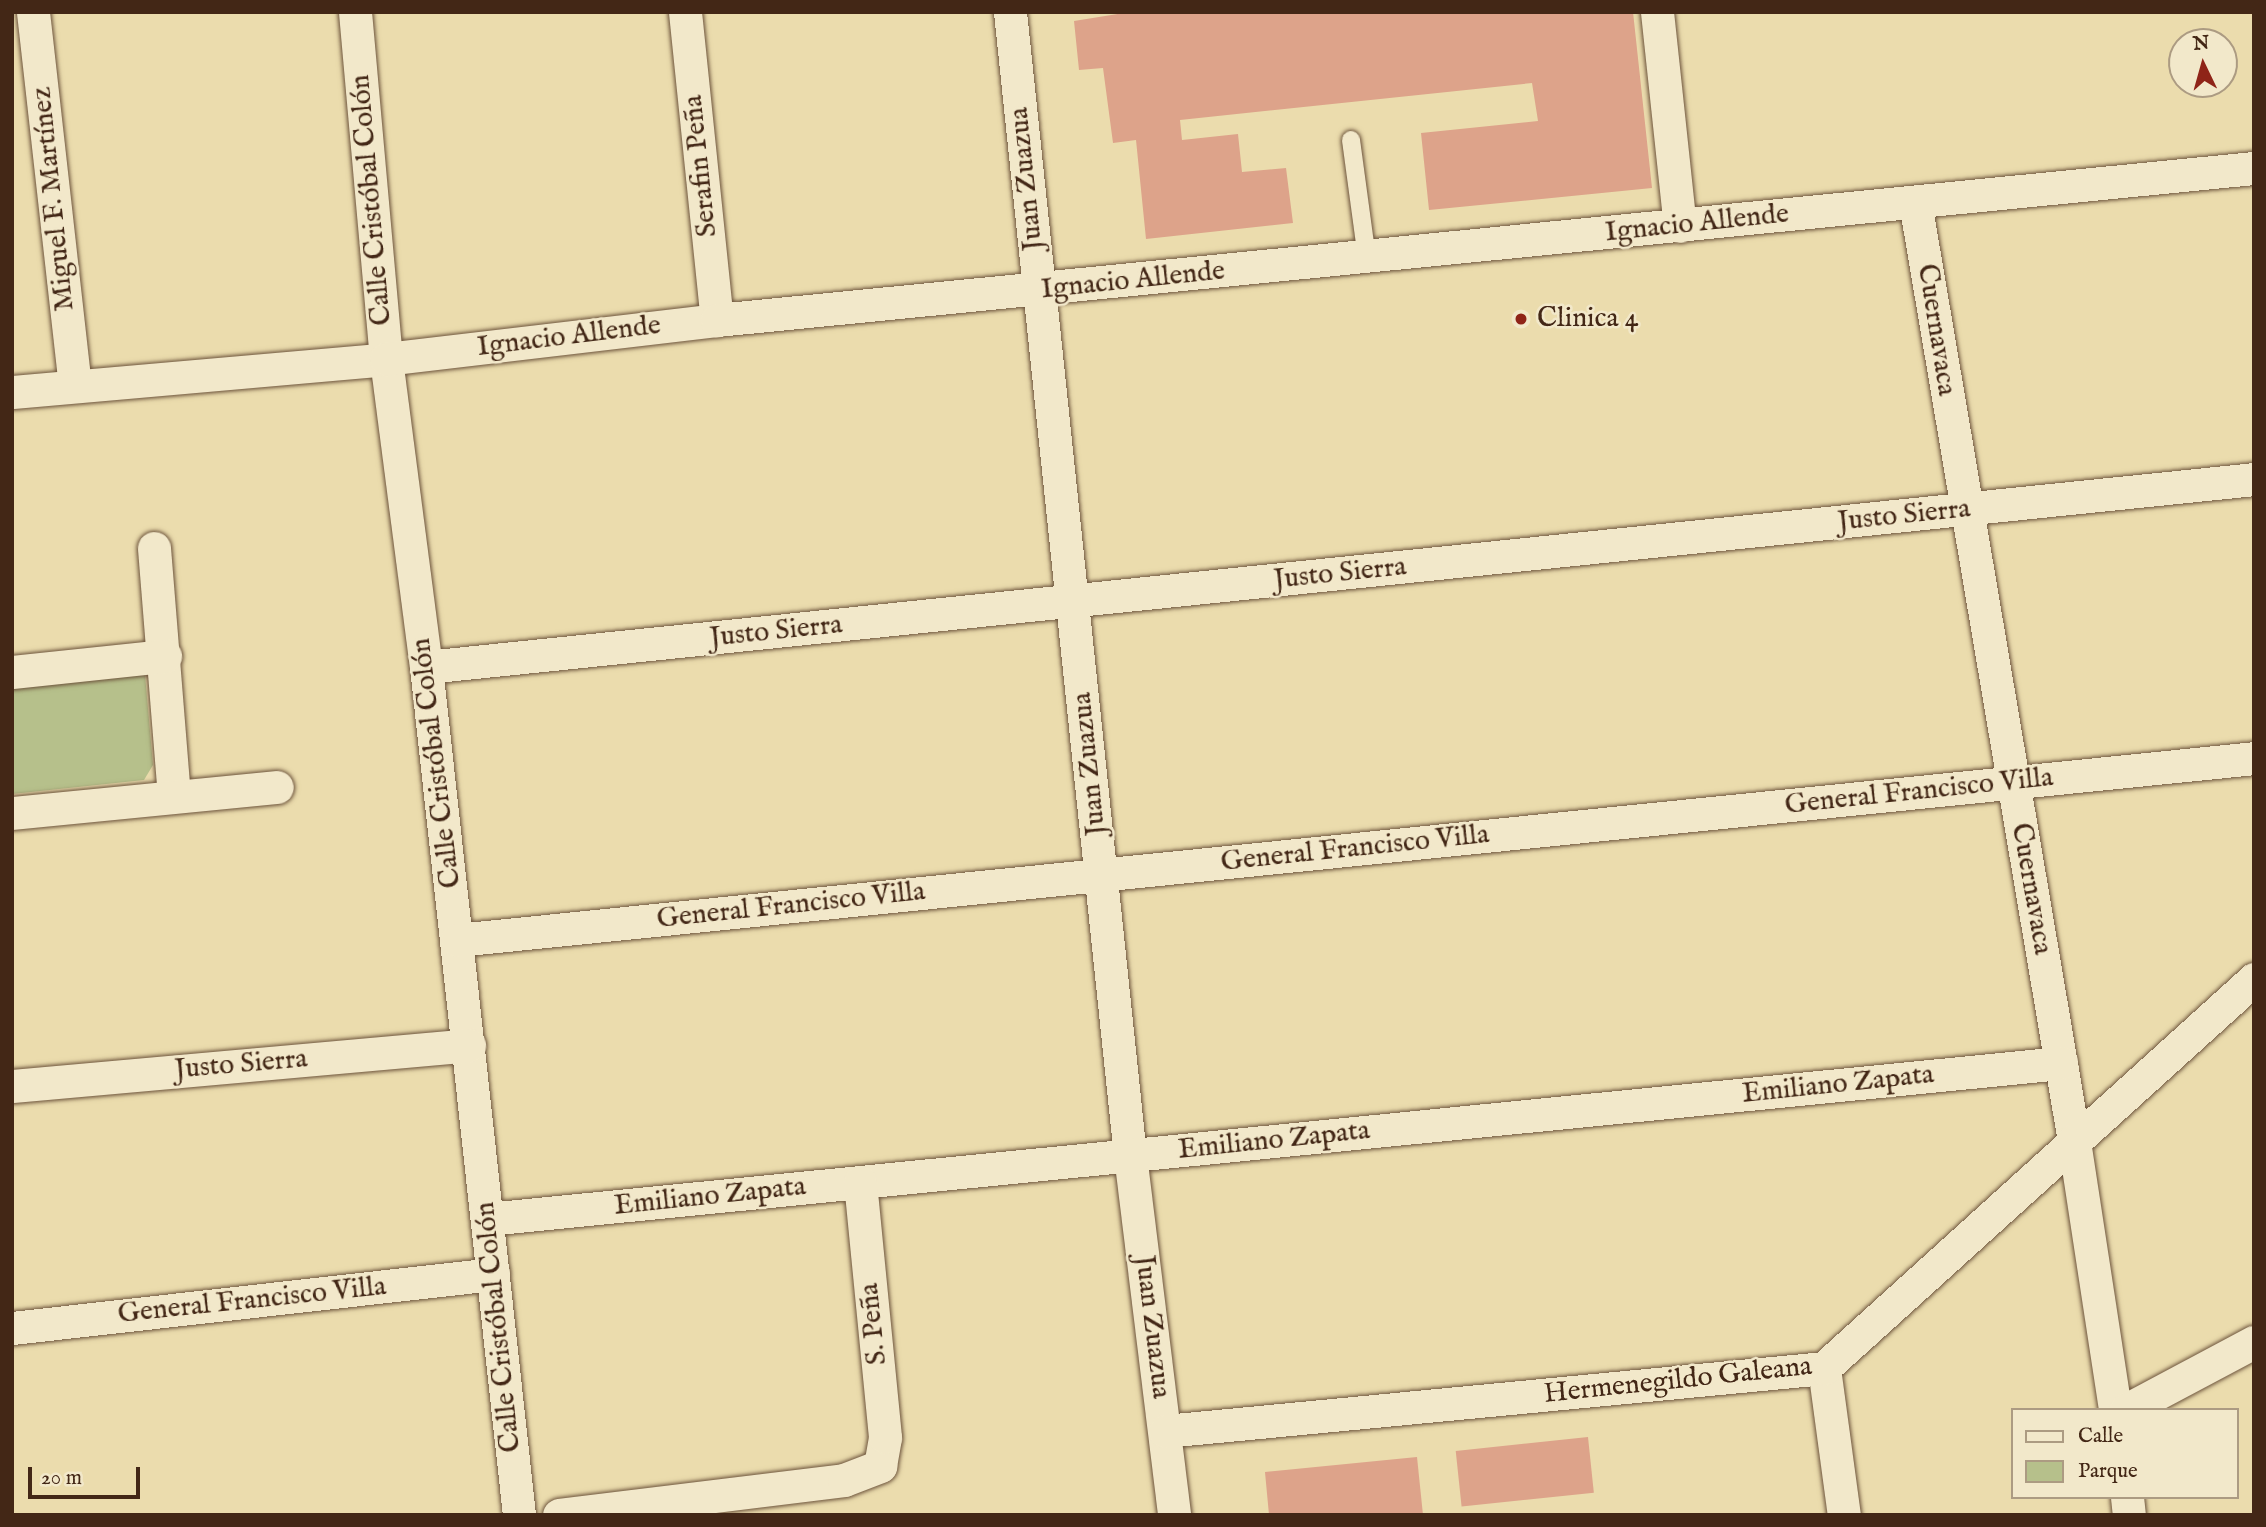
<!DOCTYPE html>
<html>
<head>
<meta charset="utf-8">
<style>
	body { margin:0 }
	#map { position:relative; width:2266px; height:1527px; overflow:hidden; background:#ebdcad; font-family:"IM FELL English",serif }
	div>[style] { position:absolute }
	.green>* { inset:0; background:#b6c08b }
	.building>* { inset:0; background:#dda38a; transform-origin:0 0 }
	.roads { filter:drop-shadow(0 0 2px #6d543c) drop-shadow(0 0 2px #6d543c) }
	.lane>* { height:18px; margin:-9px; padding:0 9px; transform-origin:9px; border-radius:9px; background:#f2e8ca }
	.street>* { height:33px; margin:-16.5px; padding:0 16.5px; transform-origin:16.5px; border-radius:16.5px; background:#f2e8ca }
	.dots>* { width:19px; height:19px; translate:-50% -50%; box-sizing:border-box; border:4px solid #f2e8ca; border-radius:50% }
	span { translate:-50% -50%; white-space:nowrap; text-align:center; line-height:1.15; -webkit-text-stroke:5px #f2e8ca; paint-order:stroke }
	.street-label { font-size:28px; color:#432716 }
	.poi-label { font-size:28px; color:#432716 }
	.left { translate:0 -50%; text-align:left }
	.frame { position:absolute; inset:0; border:14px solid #432716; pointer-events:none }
	.legend { position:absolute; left:2011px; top:1408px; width:228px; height:91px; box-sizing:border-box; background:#f2e8ca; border:2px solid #ac9b82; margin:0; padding:9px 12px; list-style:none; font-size:21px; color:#432716 }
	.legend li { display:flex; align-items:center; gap:14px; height:35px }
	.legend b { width:35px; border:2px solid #ac9b82 }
	.north { position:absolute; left:2168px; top:28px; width:70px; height:70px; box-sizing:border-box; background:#f2e8ca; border:2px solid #ac9b82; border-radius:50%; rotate:355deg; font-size:19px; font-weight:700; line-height:28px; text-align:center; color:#432716 }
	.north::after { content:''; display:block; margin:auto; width:24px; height:32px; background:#8f2418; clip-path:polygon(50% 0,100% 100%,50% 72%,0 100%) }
	.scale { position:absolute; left:28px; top:1467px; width:112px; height:32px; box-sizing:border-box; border:4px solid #432716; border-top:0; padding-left:9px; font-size:21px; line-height:24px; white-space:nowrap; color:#432716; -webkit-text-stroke:5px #f2e8ca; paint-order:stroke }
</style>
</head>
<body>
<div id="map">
	<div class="green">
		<i style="clip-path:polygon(131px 667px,145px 675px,153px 765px,144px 780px,12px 794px,12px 678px)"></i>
	</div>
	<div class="building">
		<i style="clip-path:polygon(1130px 12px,1633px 12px,1652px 188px,1429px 210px,1421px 133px,1538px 121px,1532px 83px,1180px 120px,1182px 140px,1238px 134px,1242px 172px,1286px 168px,1293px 223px,1146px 239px,1136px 140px,1113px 143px,1103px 68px,1079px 70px,1074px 21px)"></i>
		<i style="left:1588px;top:1437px;width:56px;height:133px;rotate:84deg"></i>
		<i style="clip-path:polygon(1417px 1457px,1423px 1515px,1269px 1515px,1265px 1472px)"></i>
	</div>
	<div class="roads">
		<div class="lane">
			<i style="left:1351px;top:140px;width:119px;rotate:82.3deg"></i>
		</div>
		<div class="street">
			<i style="left:33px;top:12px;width:375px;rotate:83.6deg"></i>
			<i style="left:355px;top:12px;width:348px;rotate:84.9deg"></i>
			<i style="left:386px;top:359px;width:311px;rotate:82.6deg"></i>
			<i style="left:426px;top:667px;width:853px;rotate:83.74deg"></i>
			<i style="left:685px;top:12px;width:310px;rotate:84.1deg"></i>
			<i style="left:1010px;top:12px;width:1149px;rotate:84.01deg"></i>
			<i style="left:1130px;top:1155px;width:363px;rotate:83deg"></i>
			<i style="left:1657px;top:12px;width:215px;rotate:83.9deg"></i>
			<i style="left:1915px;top:202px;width:952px;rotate:80.39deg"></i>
			<i style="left:2074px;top:1141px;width:272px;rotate:81.3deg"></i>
			<i style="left:12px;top:392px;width:375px;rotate:-5deg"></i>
			<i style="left:386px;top:359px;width:333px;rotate:-6.7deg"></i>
			<i style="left:717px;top:320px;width:1544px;rotate:-5.65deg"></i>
			<i style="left:154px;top:548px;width:249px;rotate:85.4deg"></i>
			<i style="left:426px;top:667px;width:1838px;rotate:-5.87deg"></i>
			<i style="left:12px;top:672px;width:154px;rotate:-6deg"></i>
			<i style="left:12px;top:813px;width:266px;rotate:-5.6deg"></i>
			<i style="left:457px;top:940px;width:1806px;rotate:-5.78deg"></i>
			<i style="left:12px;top:1086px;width:459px;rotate:-5.1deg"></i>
			<i style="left:487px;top:1219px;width:1582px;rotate:-5.66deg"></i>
			<i style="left:12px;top:1328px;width:484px;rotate:-6.4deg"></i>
			<i style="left:1824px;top:1368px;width:148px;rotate:82.3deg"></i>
			<i style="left:2126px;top:1410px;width:145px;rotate:-28deg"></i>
			<i style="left:1165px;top:1431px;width:662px;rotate:-5.46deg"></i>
			<i style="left:1824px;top:1368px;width:580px;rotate:-42.13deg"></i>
			<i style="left:2127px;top:1497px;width:18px;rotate:84deg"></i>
			<i style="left:559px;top:1515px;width:287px;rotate:-7deg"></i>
			<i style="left:844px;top:1480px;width:39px;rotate:-21deg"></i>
			<i style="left:880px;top:1466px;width:29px;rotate:-80deg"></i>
			<i style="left:885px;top:1437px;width:256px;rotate:-95.6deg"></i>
		</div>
	</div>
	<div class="dots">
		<i style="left:1521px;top:319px;background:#8f2418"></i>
	</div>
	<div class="street-label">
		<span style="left:701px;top:166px;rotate:-96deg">Serafin Peña</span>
		<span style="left:1027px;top:179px;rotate:-96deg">Juan Zuazua</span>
		<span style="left:54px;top:199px;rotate:-96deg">Miguel F. Martínez</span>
		<span style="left:372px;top:200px;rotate:-95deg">Calle Cristóbal Colón</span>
		<span style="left:1697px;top:224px;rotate:-6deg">Ignacio Allende</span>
		<span style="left:1133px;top:281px;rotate:-6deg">Ignacio Allende</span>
		<span style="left:1936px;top:330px;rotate:81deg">Cuernavaca</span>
		<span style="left:569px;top:337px;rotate:-7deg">Ignacio Allende</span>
		<span style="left:1904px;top:516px;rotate:-6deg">Justo Sierra</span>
		<span style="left:1340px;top:574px;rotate:-6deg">Justo Sierra</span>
		<span style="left:776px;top:632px;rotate:-6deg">Justo Sierra</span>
		<span style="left:437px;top:763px;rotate:-97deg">Calle Cristóbal Colón</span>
		<span style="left:1090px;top:764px;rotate:-96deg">Juan Zuazua</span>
		<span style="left:1919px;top:792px;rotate:-6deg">General Francisco Villa</span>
		<span style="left:1355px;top:849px;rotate:-6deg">General Francisco Villa</span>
		<span style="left:2031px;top:889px;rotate:80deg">Cuernavaca</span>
		<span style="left:791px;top:906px;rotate:-6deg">General Francisco Villa</span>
		<span style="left:241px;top:1065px;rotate:-5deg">Justo Sierra</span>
		<span style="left:1838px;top:1085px;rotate:-6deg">Emiliano Zapata</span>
		<span style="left:1274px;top:1141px;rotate:-6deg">Emiliano Zapata</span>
		<span style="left:710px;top:1197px;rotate:-6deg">Emiliano Zapata</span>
		<span style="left:252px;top:1301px;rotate:-6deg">General Francisco Villa</span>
		<span style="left:874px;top:1324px;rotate:-96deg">S. Peña</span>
		<span style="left:499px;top:1327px;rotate:-96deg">Calle Cristóbal Colón</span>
		<span style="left:1152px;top:1327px;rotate:83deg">Juan Zuazua</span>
		<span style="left:1678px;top:1381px;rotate:-6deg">Hermenegildo Galeana</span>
	</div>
	<div class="poi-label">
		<span class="left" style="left:1537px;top:319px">Clinica 4</span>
	</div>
	<div class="frame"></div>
	<ul class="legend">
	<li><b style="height:9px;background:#f2e8ca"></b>Calle</li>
	<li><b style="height:19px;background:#b6c08b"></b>Parque</li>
	</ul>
	<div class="north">N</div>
	<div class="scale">20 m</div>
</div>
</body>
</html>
